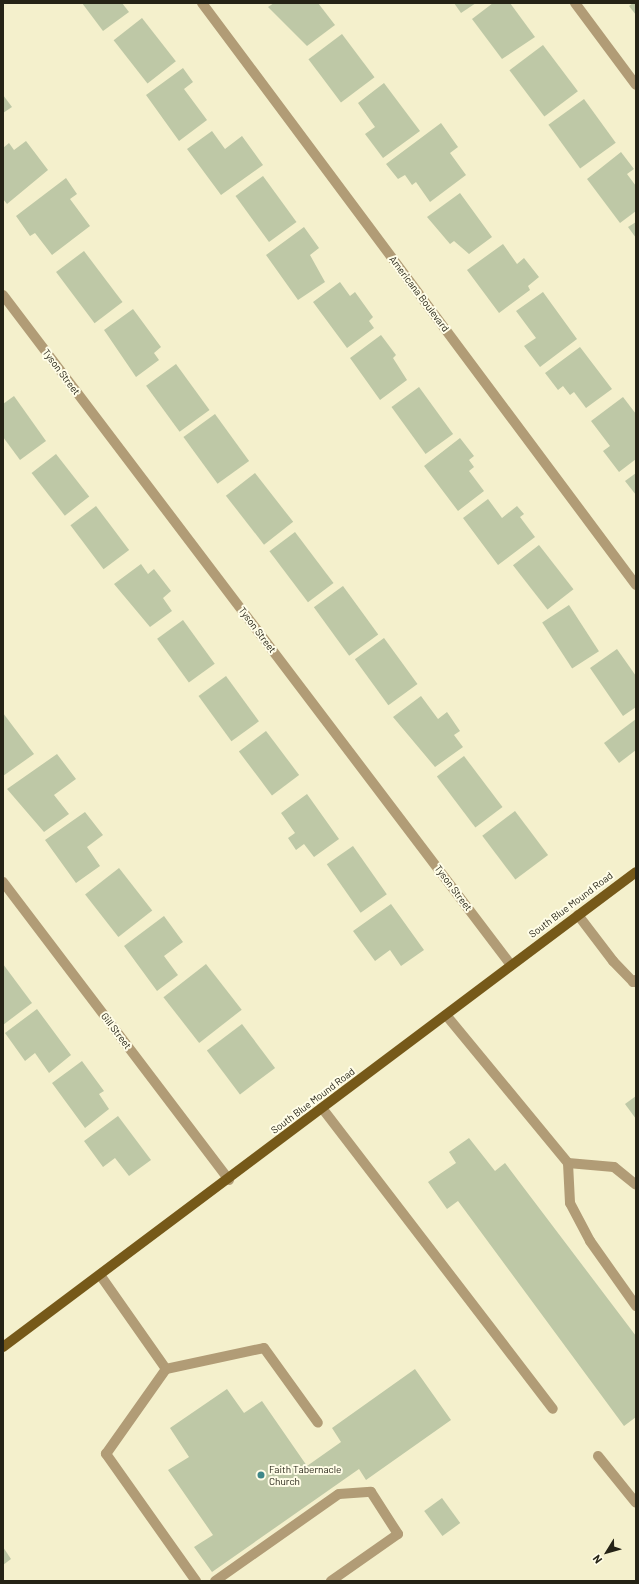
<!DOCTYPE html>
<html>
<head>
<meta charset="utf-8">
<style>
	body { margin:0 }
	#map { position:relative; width:639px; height:1584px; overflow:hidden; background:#f4f0cc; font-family:Barlow,sans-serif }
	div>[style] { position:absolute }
	.building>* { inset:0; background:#bec8a6; transform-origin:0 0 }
	.minor>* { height:10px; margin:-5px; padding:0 5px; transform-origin:5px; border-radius:5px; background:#b19c76 }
	.major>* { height:10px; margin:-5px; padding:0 5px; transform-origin:5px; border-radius:5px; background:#765919 }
	.dots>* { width:11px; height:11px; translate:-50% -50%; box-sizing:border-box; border:2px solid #fffde7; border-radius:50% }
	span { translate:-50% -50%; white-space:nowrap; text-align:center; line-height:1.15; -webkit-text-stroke:4px #fffde7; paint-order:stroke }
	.street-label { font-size:10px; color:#252316 }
	.poi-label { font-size:10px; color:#252316 }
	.left { translate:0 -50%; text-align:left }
	.frame { position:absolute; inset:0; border:4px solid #252316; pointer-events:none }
	.north { position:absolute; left:587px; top:1532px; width:40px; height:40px; -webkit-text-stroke:3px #fffde7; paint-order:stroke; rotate:233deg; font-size:11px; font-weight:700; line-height:16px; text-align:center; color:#252316 }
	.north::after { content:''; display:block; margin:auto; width:14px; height:18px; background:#252316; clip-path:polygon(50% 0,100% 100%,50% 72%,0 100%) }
</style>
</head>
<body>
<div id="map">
	<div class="building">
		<i style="clip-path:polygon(82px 3px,122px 3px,129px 12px,103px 31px)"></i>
		<i style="clip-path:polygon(274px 3px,318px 3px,335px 25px,307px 46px,268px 7px)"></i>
		<i style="clip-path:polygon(454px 3px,476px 3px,461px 13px)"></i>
		<i style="clip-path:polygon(493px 3px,510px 3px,535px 37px,502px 59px,472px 19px)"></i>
		<i style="clip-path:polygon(633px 3px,636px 3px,636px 15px,629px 6px)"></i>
		<i style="left:142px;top:18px;width:55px;height:36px;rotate:52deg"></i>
		<i style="left:342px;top:34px;width:54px;height:42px;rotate:53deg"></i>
		<i style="left:543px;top:45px;width:58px;height:42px;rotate:53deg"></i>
		<i style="clip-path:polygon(183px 68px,193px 82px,184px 89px,207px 120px,179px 141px,146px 95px)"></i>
		<i style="clip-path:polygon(384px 83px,420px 131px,383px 158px,365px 134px,375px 127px,358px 103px)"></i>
		<i style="clip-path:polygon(3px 95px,12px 107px,3px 113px)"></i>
		<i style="left:584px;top:99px;width:54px;height:44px;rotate:54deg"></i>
		<i style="clip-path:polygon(441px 123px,458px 147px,450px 153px,466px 175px,430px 202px,416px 182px,412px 185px,405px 175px,398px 179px,386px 164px)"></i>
		<i style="clip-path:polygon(212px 131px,225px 149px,242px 136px,263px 165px,221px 195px,187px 149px)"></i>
		<i style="clip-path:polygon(26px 141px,48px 170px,7px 204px,3px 199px,3px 148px,9px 143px,14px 150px)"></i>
		<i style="clip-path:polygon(621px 152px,634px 169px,627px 174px,636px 186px,636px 211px,620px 223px,587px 179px)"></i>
		<i style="left:263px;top:176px;width:57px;height:34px;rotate:54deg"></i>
		<i style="clip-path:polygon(66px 178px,77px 194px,70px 199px,90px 226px,52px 255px,35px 233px,30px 236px,16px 216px)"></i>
		<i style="clip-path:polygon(460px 193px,492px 237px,469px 254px,454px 241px,450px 244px,427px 217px)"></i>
		<i style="clip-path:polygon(636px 222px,636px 238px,628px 227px)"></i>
		<i style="clip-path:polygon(304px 227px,319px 248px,310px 255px,325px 282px,298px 300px,266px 255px)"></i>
		<i style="clip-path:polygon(503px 244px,517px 264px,524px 258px,539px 277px,528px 286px,530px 290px,499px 313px,467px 270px)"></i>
		<i style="left:84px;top:251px;width:64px;height:35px;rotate:53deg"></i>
		<i style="clip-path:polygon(340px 282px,350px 296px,355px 292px,373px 317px,369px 321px,374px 328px,347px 348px,313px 302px)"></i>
		<i style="clip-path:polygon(543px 292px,577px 339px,540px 367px,524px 346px,536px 338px,516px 311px)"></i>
		<i style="clip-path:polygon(133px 309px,161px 347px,154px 353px,159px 360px,136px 377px,104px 330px)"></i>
		<i style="clip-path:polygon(381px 335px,396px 355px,393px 358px,407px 380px,380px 400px,350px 358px)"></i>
		<i style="clip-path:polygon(580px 347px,612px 389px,586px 408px,574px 392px,570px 395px,563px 386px,558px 390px,545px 373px)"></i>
		<i style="left:176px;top:364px;width:57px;height:37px;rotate:54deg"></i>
		<i style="left:419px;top:387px;width:58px;height:34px;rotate:54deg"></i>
		<i style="clip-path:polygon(14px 396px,46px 441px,20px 460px,3px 437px,3px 404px)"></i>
		<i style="clip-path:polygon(623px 397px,636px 414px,636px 459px,619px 472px,603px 451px,610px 446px,591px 421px)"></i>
		<i style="left:215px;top:414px;width:58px;height:39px;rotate:54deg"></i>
		<i style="clip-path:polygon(460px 438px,474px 456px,469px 460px,474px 467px,469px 471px,484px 491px,458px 511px,424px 466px)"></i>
		<i style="left:56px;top:454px;width:54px;height:31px;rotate:52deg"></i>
		<i style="left:255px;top:473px;width:62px;height:37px;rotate:52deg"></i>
		<i style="clip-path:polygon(636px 473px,636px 495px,625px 481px)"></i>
		<i style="clip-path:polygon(488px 499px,502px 518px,517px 506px,524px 514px,520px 517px,535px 537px,498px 565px,463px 518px)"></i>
		<i style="left:96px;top:506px;width:55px;height:32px;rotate:53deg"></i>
		<i style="left:295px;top:532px;width:64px;height:32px;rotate:53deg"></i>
		<i style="left:539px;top:545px;width:56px;height:33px;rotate:52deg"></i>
		<i style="clip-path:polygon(141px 564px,148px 574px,154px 569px,171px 591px,163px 598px,172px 611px,150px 627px,114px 584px)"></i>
		<i style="left:343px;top:586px;width:60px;height:36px;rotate:54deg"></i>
		<i style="left:569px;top:605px;width:55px;height:32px;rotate:57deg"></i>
		<i style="left:183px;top:620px;width:54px;height:32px;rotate:54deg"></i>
		<i style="left:384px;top:638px;width:57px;height:36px;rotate:54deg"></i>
		<i style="clip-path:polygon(617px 649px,636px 676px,636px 707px,623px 716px,590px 668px)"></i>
		<i style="left:226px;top:676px;width:56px;height:34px;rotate:54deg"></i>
		<i style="clip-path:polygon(421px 696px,438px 719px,447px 712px,460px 731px,454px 735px,463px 747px,435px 767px,393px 717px)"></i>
		<i style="clip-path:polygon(3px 713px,34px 754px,3px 776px)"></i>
		<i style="clip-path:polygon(636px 719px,636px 750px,619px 763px,604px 743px)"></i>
		<i style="left:266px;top:731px;width:55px;height:34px;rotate:53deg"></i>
		<i style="clip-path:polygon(57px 754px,76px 779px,54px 795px,69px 814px,44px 832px,7px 789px)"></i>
		<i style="left:464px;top:756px;width:64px;height:34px;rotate:53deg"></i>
		<i style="clip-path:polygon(307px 794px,339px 839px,314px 857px,304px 844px,296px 850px,288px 838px,295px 833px,281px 813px)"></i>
		<i style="left:515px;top:811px;width:55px;height:41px;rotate:53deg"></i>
		<i style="clip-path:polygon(85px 812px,103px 835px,87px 847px,100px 866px,76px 883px,45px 840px)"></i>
		<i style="left:353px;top:846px;width:59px;height:32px;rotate:55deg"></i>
		<i style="left:119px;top:868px;width:54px;height:43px;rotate:52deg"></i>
		<i style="clip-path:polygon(391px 904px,424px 950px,401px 966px,390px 950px,375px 961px,353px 931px)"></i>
		<i style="clip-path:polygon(164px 916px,183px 942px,164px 956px,178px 975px,157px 991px,124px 946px)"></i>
		<i style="clip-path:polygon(3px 964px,32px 1003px,3px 1025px)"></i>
		<i style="left:206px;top:964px;width:58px;height:54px;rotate:52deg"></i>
		<i style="clip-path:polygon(37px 1009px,71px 1055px,49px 1073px,35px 1053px,25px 1061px,5px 1033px)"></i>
		<i style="left:242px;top:1024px;width:55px;height:44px;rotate:53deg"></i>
		<i style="clip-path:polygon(82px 1061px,104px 1091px,99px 1094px,109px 1109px,85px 1128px,52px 1083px)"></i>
		<i style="clip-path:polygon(636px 1096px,636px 1119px,625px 1104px)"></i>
		<i style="clip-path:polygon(118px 1116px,151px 1160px,129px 1176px,115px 1158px,103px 1167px,84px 1141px)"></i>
		<i style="clip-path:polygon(469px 1138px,495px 1171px,505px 1163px,636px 1336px,636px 1417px,624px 1426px,458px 1201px,447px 1209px,428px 1182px,456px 1163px,449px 1152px)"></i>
		<i style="clip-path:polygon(415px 1369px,451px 1420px,366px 1480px,359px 1469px,212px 1572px,194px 1547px,213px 1535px,168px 1470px,189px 1457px,170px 1428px,227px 1389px,244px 1413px,262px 1401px,307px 1466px,341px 1442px,332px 1428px)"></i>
		<i style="left:442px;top:1498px;width:31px;height:22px;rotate:54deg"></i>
		<i style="clip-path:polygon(3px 1547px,11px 1559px,3px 1565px)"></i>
	</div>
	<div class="minor">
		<i style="left:202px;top:3px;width:726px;rotate:53.29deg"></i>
		<i style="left:575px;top:3px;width:102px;rotate:53.4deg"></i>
		<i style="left:3px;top:295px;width:841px;rotate:52.83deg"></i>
		<i style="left:3px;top:882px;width:374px;rotate:52.8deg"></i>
		<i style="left:578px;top:915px;width:58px;rotate:52.7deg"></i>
		<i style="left:613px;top:961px;width:29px;rotate:46deg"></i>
		<i style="left:633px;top:982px;width:4px;rotate:-34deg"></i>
		<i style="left:446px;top:1015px;width:192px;rotate:50.5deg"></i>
		<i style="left:568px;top:1163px;width:40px;rotate:87.1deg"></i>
		<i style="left:570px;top:1203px;width:43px;rotate:62.2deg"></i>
		<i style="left:590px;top:1241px;width:80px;rotate:54.7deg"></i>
		<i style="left:322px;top:1108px;width:379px;rotate:52.5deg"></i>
		<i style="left:568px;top:1163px;width:46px;rotate:5deg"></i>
		<i style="left:614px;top:1167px;width:28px;rotate:39deg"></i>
		<i style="left:100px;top:1275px;width:115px;rotate:54.9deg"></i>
		<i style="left:598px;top:1456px;width:60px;rotate:51deg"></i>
		<i style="left:196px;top:1581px;width:156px;rotate:-125.3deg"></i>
		<i style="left:106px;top:1454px;width:104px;rotate:-54.8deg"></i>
		<i style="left:166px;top:1369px;width:100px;rotate:-12.1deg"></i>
		<i style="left:264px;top:1348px;width:92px;rotate:54.2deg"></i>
		<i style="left:215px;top:1581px;width:151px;rotate:-35.1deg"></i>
		<i style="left:339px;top:1494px;width:32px;rotate:-4deg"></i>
		<i style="left:371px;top:1492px;width:50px;rotate:57.3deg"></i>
		<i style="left:398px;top:1534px;width:82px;rotate:145deg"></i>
	</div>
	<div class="major">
		<i style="left:3px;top:1347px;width:791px;rotate:-36.88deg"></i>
	</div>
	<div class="dots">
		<i style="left:261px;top:1475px;background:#408889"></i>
	</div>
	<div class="street-label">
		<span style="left:419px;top:294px;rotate:53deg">Americana Boulevard</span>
		<span style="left:61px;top:372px;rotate:53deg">Tyson Street</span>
		<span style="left:257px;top:630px;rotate:53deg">Tyson Street</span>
		<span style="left:453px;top:888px;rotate:53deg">Tyson Street</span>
		<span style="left:571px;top:905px;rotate:-37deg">South Blue Mound Road</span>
		<span style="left:116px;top:1031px;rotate:53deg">Gill Street</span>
		<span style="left:313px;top:1101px;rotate:-37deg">South Blue Mound Road</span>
	</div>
	<div class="poi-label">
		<span class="left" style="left:269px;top:1475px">Faith Tabernacle<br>Church</span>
	</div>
	<div class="frame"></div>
	<div class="north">N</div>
</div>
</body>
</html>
